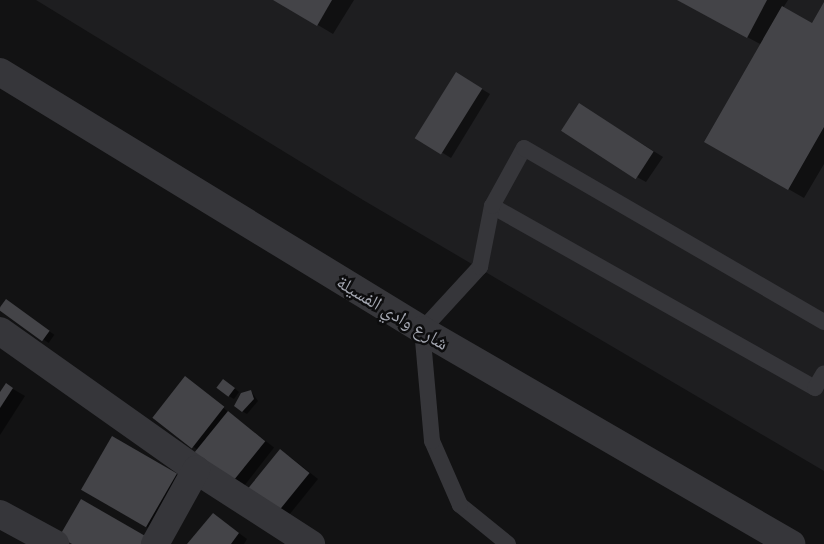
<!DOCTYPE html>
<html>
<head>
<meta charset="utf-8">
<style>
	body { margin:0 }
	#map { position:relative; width:824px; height:544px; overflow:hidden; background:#121213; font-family:"Exo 2","Noto Naskh Arabic",sans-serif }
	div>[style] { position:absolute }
	.built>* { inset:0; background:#1e1e20 }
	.shadow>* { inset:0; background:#0007; transform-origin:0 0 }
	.building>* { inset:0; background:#444448; transform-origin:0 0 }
	.lane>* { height:16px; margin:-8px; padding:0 8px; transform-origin:8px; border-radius:8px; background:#36363a }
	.street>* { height:28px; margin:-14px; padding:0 14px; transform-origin:14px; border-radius:14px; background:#36363a }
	span { translate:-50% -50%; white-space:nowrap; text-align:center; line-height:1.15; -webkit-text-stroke:5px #0d0d0e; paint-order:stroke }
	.street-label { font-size:19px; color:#a5a8b2 }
</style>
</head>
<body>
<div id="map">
	<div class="built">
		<i style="clip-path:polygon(36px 0,824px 0,824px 471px,363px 200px)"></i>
	</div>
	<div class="shadow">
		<i style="clip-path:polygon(276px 0,354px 0,333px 34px)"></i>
		<i style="clip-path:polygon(678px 0,788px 0,783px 8px,812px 24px,824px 4px,824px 164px,804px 198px,706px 142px,762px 45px)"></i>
		<i style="clip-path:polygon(465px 79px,490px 94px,451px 158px,417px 137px)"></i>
		<i style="clip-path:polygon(588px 110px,663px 157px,646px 182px,637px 177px)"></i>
		<i style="left:6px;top:301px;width:59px;height:10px;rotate:35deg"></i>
		<i style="left:185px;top:378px;width:113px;height:49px;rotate:38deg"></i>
		<i style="clip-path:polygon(228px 383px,239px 392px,234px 399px,229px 396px)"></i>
		<i style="clip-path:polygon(6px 385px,25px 396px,0 435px,0 394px)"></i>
		<i style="clip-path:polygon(251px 391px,258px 401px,247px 414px,242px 411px)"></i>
		<i style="left:113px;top:438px;width:88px;height:60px;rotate:30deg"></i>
		<i style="clip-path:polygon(289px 456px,318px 479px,285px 520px,276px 515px)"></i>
		<i style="clip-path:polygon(213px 514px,247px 539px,244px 544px,189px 544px)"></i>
	</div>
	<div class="building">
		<i style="clip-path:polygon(273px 0,332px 0,317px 26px)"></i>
		<i style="clip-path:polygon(677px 0,767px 0,747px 38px)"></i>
		<i style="clip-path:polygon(824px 2px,824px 127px,788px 190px,704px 142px,782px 6px,812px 23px)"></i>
		<i style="left:456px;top:72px;width:31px;height:78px;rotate:32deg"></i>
		<i style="left:579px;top:103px;width:89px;height:33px;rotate:33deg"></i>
		<i style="left:6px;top:299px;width:54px;height:13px;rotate:36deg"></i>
		<i style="left:185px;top:376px;width:50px;height:53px;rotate:38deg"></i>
		<i style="left:223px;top:379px;width:15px;height:11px;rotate:37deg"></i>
		<i style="clip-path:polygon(6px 383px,13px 388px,0 408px,0 392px)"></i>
		<i style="clip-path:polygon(251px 390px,254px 399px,242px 412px,234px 406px,241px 393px)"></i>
		<i style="left:228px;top:411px;width:48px;height:54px;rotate:39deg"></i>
		<i style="left:112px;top:436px;width:75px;height:62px;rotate:30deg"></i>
		<i style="left:280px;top:449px;width:38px;height:56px;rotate:39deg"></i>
		<i style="clip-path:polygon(81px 499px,147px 537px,143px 544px,72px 544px,59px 537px)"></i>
		<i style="clip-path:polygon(213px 513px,239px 533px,231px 544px,187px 544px)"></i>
	</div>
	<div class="lane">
		<i style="left:492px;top:206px;width:371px;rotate:29.4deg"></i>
		<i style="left:815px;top:388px;width:17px;rotate:-59deg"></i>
		<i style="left:508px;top:544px;width:62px;rotate:-140.9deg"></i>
		<i style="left:460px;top:505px;width:70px;rotate:-113.6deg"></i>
		<i style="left:432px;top:441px;width:111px;rotate:-95.1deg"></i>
		<i style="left:422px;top:330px;width:86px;rotate:-47.4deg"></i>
		<i style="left:480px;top:267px;width:62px;rotate:-78.9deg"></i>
		<i style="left:492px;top:206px;width:66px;rotate:-61.1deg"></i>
		<i style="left:524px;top:148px;width:347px;rotate:30.1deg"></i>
	</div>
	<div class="street">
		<i style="left:0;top:72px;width:495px;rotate:31.4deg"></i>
		<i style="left:422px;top:330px;width:427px;rotate:30.1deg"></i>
		<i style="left:0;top:331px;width:240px;rotate:35.3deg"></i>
		<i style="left:196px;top:470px;width:137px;rotate:32.8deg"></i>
		<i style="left:0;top:514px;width:63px;rotate:28.6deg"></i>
		<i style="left:155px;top:544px;width:85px;rotate:-61deg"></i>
	</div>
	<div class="street-label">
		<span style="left:393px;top:312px;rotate:31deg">شارع وادي الفسيلة</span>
	</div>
</div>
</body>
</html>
